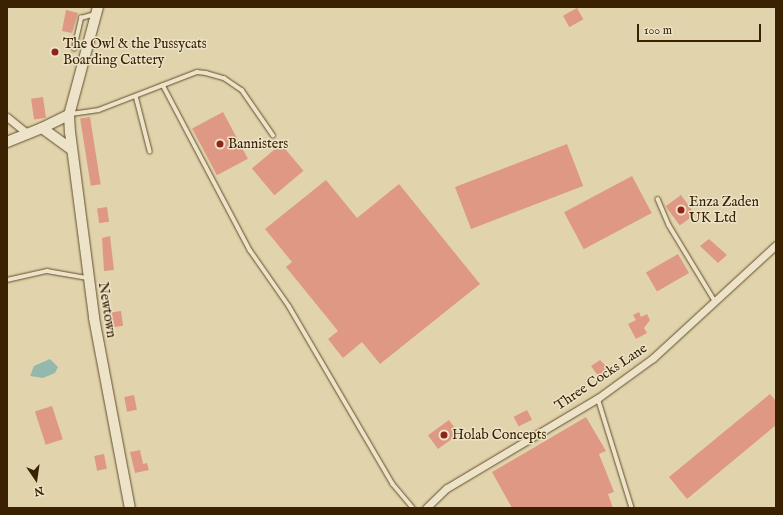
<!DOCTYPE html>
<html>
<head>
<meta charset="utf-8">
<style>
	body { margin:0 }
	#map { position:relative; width:783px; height:515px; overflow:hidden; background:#e1d4ac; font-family:"IM FELL English",serif }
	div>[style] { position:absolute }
	.water>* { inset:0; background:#94b8ad }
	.building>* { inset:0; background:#df9883; transform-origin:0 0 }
	.roads { filter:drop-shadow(0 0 1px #634e2c) drop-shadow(0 0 1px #634e2c) }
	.lane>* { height:3.5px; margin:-1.75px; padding:0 1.75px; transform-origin:1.75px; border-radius:1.75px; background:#ece3c9 }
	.street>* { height:7px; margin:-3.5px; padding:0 3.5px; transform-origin:3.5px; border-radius:3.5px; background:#ece3c9 }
	.secondary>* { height:10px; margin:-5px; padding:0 5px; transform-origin:5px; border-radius:5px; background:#ece3c9 }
	.dots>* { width:11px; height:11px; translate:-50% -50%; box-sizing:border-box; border:2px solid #ece3c9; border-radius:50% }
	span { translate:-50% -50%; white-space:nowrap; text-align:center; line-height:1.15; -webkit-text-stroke:3px #ece3c9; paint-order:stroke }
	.poi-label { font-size:14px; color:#392102 }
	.left { translate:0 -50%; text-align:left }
	.street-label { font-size:14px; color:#392102 }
	.frame { position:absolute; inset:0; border:8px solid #392102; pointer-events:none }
	.north { position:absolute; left:16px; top:459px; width:40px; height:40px; -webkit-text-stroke:3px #ece3c9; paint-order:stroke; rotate:167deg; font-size:11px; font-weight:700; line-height:16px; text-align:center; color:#392102 }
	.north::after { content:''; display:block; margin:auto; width:14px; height:18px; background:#392102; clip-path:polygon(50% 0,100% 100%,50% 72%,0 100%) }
	.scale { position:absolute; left:637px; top:24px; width:124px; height:18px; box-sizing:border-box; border:2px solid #392102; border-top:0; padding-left:5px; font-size:12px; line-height:14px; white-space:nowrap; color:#392102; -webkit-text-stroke:3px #ece3c9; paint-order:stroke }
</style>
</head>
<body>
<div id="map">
	<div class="water">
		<i style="clip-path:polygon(50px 359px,58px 367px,55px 373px,43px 378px,30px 376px,34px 366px)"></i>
	</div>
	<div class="building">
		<i style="left:577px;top:8px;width:13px;height:16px;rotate:61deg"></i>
		<i style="clip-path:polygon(66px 10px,78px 13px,72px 33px,62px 31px)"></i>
		<i style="left:43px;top:97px;width:21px;height:12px;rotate:82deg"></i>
		<i style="left:223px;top:112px;width:53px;height:35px;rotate:62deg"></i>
		<i style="left:90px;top:117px;width:68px;height:10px;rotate:81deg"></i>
		<i style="left:281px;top:144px;width:35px;height:38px;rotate:50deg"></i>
		<i style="left:567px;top:144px;width:45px;height:120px;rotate:69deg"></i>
		<i style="left:632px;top:176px;width:42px;height:77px;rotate:62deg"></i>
		<i style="clip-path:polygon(326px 180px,357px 218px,399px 184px,480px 284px,380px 364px,362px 342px,343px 358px,328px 339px,338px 331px,286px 267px,292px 262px,265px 229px)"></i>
		<i style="left:681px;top:195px;width:24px;height:19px;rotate:54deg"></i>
		<i style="left:107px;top:207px;width:15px;height:10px;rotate:82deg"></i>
		<i style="clip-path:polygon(110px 236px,114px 270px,104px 271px,102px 238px)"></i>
		<i style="clip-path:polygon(709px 239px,727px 255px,718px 263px,700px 246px)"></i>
		<i style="left:678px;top:254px;width:22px;height:37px;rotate:60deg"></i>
		<i style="left:121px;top:311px;width:15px;height:10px;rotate:82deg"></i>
		<i style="clip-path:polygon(639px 312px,641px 317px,647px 314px,650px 320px,644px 328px,647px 333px,636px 339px,628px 324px,636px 320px,633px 315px)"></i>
		<i style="clip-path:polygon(600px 360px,610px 370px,599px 377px,591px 366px)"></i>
		<i style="clip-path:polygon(770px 394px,776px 401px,776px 425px,687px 499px,669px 477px)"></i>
		<i style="left:134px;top:395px;width:15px;height:10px;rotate:79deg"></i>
		<i style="left:52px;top:406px;width:35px;height:18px;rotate:72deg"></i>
		<i style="left:527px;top:410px;width:11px;height:15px;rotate:63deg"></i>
		<i style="clip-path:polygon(586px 417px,606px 451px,599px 454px,614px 492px,608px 494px,613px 508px,512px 508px,492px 472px)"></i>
		<i style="left:449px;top:420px;width:17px;height:26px;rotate:54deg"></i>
		<i style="clip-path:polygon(140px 450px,143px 464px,147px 463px,149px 470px,135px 473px,130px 452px)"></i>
		<i style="left:104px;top:454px;width:15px;height:10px;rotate:79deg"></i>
	</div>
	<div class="roads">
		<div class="lane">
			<i style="left:74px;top:49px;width:32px;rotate:-77deg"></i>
			<i style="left:81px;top:18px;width:15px;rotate:-16deg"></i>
			<i style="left:163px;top:85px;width:187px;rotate:62.2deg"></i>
			<i style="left:250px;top:250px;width:68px;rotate:55.1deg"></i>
			<i style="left:289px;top:306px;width:206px;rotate:59.7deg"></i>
			<i style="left:393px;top:484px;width:31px;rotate:50deg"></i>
			<i style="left:136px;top:96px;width:57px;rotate:75.7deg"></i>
			<i style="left:71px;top:114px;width:28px;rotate:-8deg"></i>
			<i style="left:99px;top:110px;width:105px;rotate:-21.2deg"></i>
			<i style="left:197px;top:72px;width:9px;rotate:6deg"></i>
			<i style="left:206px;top:73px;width:19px;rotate:16deg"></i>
			<i style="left:224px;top:78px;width:22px;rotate:34deg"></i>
			<i style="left:242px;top:90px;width:55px;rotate:55.4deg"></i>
			<i style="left:658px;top:199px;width:28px;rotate:67deg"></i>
			<i style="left:669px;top:225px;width:89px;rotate:58.8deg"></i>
			<i style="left:7px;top:280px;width:41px;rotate:-12.7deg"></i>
			<i style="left:47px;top:271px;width:41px;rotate:9.9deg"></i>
			<i style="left:598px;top:398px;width:115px;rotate:72.8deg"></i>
		</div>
		<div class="street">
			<i style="left:7px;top:117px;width:27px;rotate:39deg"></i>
			<i style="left:426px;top:508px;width:29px;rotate:-44deg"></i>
			<i style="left:447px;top:488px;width:176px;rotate:-30.8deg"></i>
			<i style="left:598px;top:398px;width:68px;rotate:-36deg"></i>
			<i style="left:653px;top:358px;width:167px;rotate:-42.6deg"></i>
		</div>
		<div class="secondary">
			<i style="left:98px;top:7px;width:112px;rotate:105deg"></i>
			<i style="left:69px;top:115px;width:17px;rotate:87deg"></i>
			<i style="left:70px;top:132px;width:188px;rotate:82.6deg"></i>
			<i style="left:94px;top:318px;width:193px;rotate:79.3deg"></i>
			<i style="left:42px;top:128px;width:30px;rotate:-26deg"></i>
			<i style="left:7px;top:142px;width:38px;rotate:-22deg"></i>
			<i style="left:42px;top:128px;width:36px;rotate:36deg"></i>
		</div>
	</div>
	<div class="dots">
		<i style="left:55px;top:52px;background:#8f2418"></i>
		<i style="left:220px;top:144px;background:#8f2418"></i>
		<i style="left:681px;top:210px;background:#8f2418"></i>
		<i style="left:444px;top:435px;background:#8f2418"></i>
	</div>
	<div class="poi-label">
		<span class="left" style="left:63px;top:52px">The Owl &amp; the Pussycats<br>Boarding Cattery</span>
		<span class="left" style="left:228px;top:144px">Bannisters</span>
		<span class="left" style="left:689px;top:210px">Enza Zaden<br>UK Ltd</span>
		<span class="left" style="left:452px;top:435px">Holab Concepts</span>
	</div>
	<div class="street-label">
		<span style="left:107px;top:310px;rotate:81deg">Newtown</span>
		<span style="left:601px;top:377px;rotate:-34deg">Three Cocks Lane</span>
	</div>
	<div class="frame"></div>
	<div class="north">N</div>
	<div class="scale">100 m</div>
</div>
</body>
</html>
